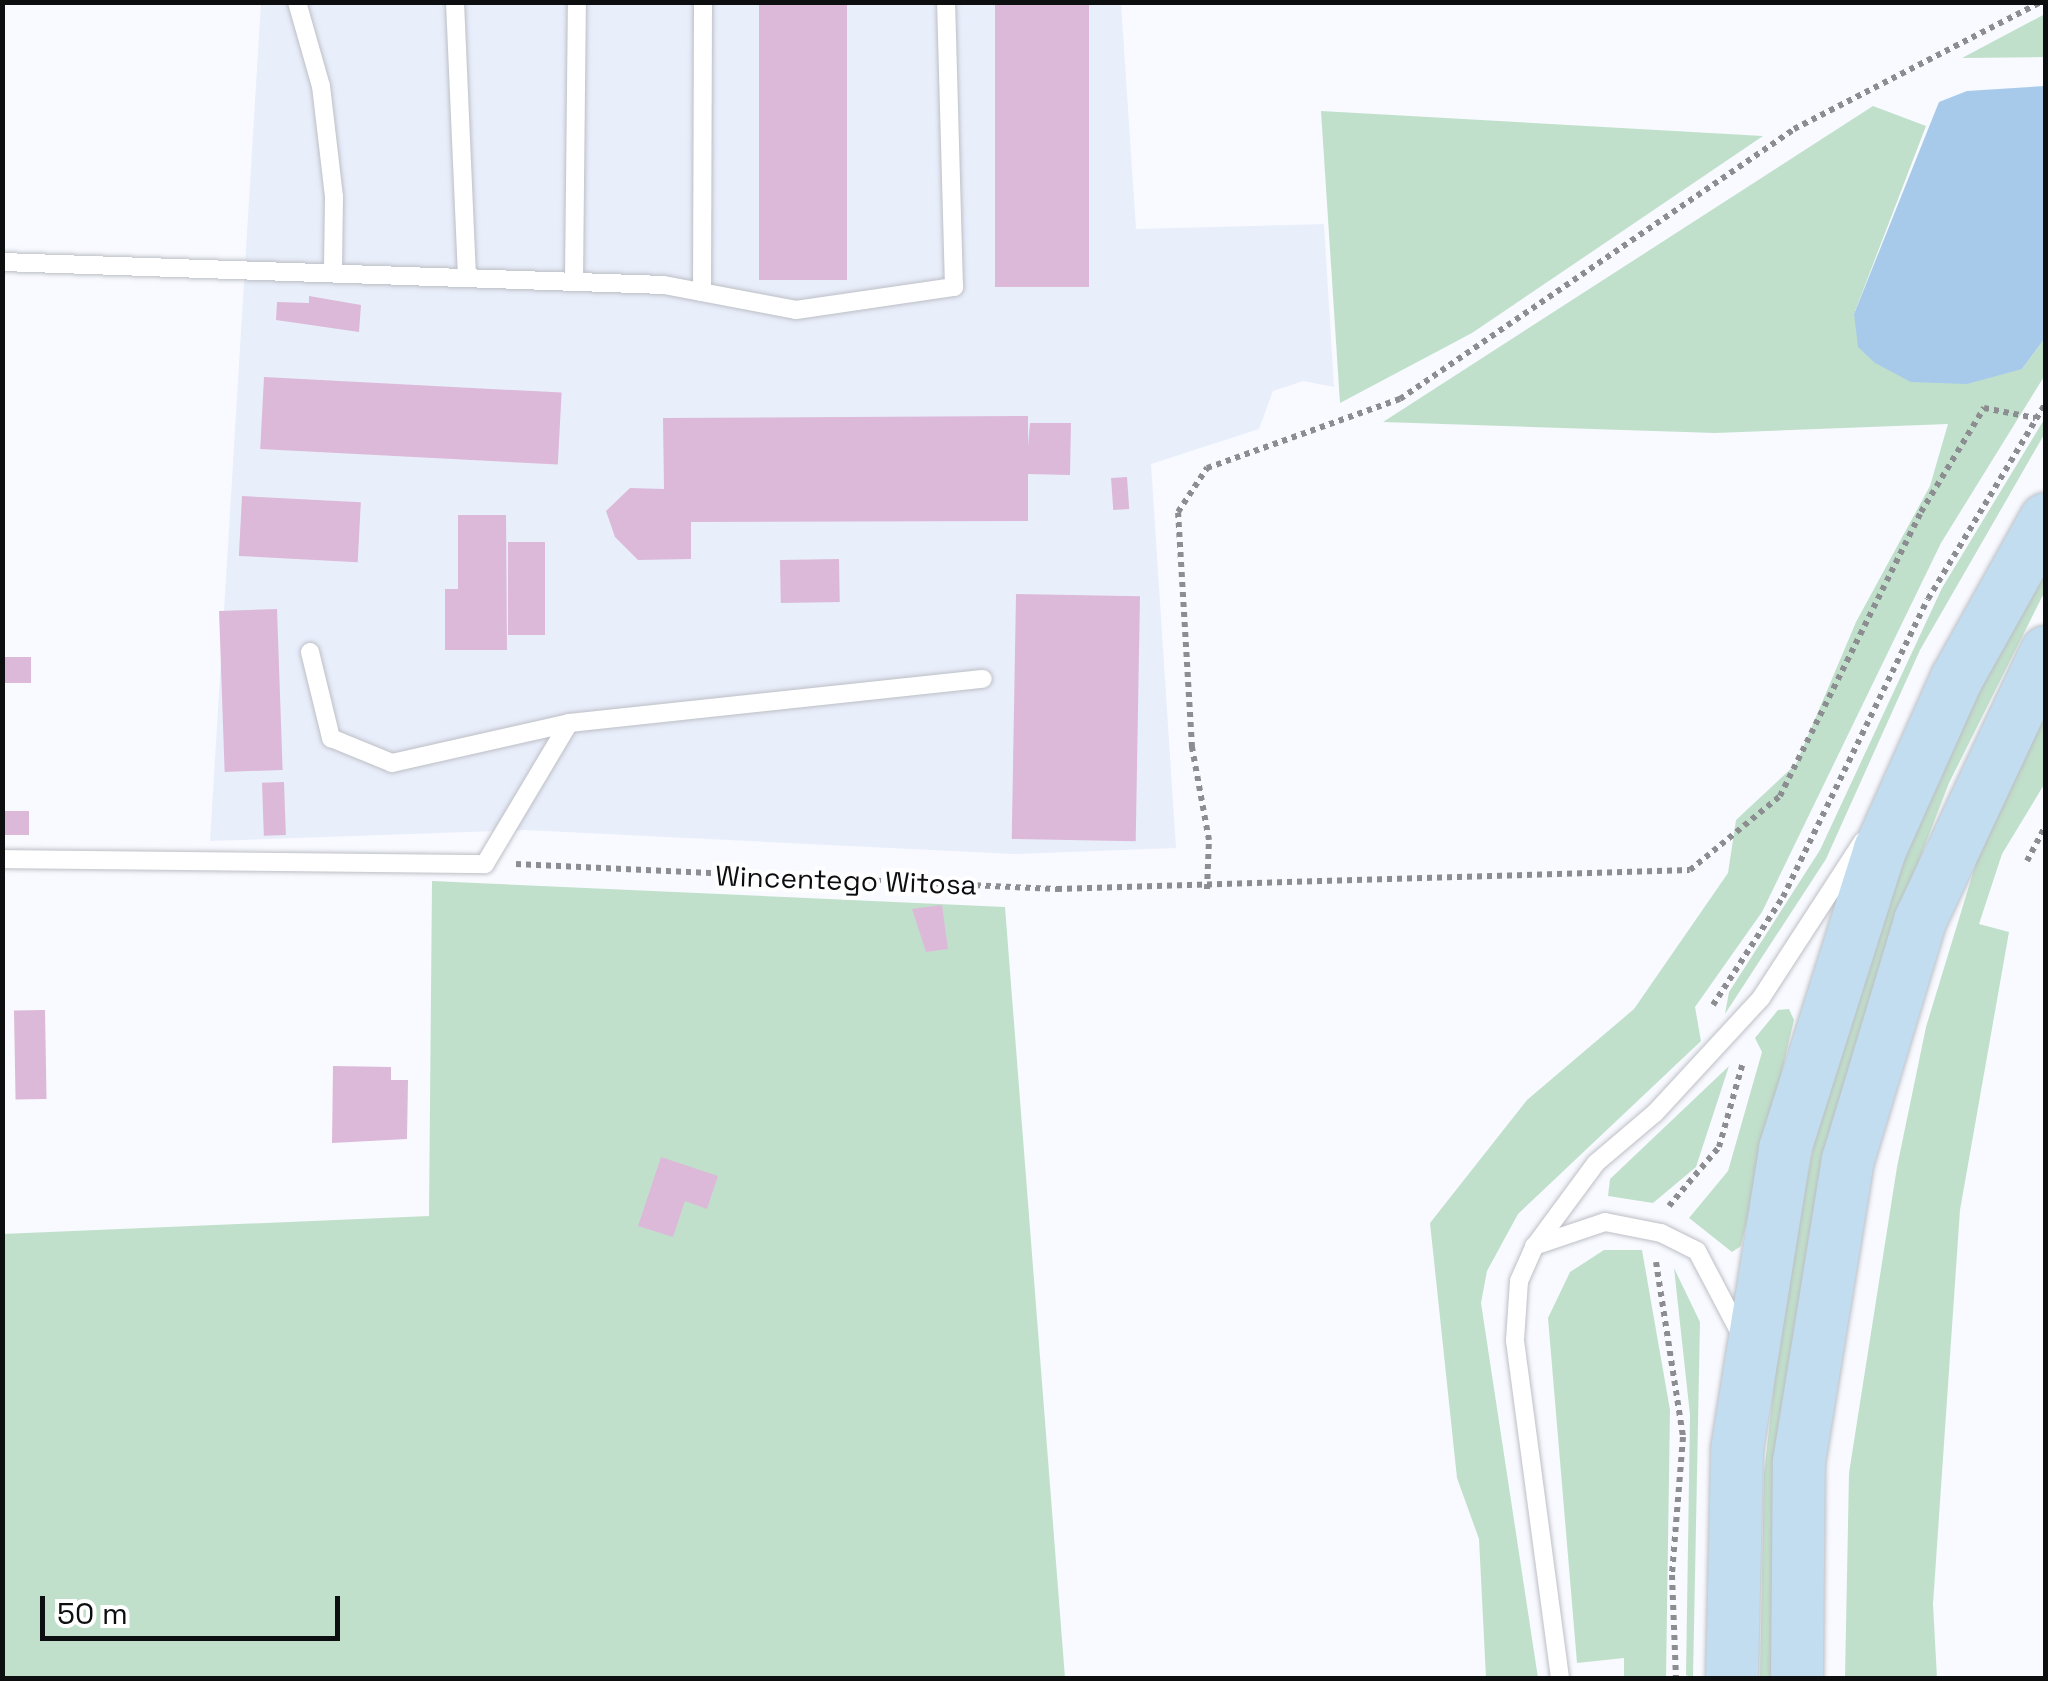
<!DOCTYPE html>
<html>
<head>
<meta charset="utf-8">
<style>
	body { margin:0 }
	#map { position:relative; width:2048px; height:1681px; overflow:hidden; background:#f8faff; font-family:"Space Grotesk",sans-serif }
	div>[style] { position:absolute }
	.built>* { inset:0; background:#e9eefb }
	.green>* { inset:0; background:#c1e0cb }
	.water>* { inset:0; background:#a7caea }
	.building>* { inset:0; background:#dcb9d8; transform-origin:0 0 }
	.path>* { height:6px; margin-top:-3px; transform-origin:0; background:repeating-linear-gradient(90deg,#8b8d90 0 5px,transparent 0 10px) }
	.roads { filter:drop-shadow(0 0 2px #bcbfc5) drop-shadow(0 0 2px #bcbfc5) }
	.lane>* { height:18px; margin:-9px; padding:0 9px; transform-origin:9px; border-radius:9px; background:#fff }
	.secondary>* { height:52px; margin:-26px; padding:0 26px; transform-origin:26px; border-radius:26px; background:#c2ddef }
	span { translate:-50% -50%; white-space:nowrap; text-align:center; line-height:1.15; -webkit-text-stroke:8px #fff; paint-order:stroke }
	.street-label { font-size:28px; color:#0d0e10 }
	.frame { position:absolute; inset:0; border:5px solid #0d0e10; pointer-events:none }
	.scale { position:absolute; left:40px; top:1596px; width:300px; height:45px; box-sizing:border-box; border:5px solid #0d0e10; border-top:0; padding-left:12px; font-size:30px; line-height:35px; white-space:nowrap; color:#0d0e10; -webkit-text-stroke:8px #fff; paint-order:stroke }
</style>
</head>
<body>
<div id="map">
	<div class="built">
		<i style="clip-path:polygon(261px 3px,1121px 3px,1136px 229px,1324px 224px,1334px 387px,1303px 381px,1273px 391px,1259px 429px,1151px 464px,1176px 848px,1014px 854px,525px 830px,210px 841px)"></i>
	</div>
	<div class="green">
		<i style="clip-path:polygon(2045px 14px,2045px 57px,1962px 58px)"></i>
		<i style="clip-path:polygon(1873px 106px,1926px 126px,1854px 314px,2022px 369px,2045px 338px,2045px 375px,1941px 543px,1762px 912px,1695px 1007px,1701px 1041px,1518px 1214px,1487px 1271px,1481px 1303px,1538px 1678px,1486px 1678px,1479px 1539px,1457px 1478px,1430px 1223px,1527px 1100px,1634px 1009px,1728px 873px,1736px 820px,1796px 764px,1856px 622px,1930px 486px,1948px 424px,1715px 433px,1383px 422px)"></i>
		<i style="clip-path:polygon(1321px 111px,1763px 136px,1472px 333px,1340px 403px)"></i>
		<i style="clip-path:polygon(2045px 418px,2045px 433px,1920px 650px,1826px 859px,1725px 1014px,1729px 992px,1820px 850px,1942px 588px)"></i>
		<i style="clip-path:polygon(2045px 559px,2045px 591px,1949px 783px,1884px 951px,1809px 1237px,1781px 1423px,1775px 1678px,1760px 1678px,1764px 1473px,1784px 1297px,1815px 1137px,1851px 1002px,1943px 757px)"></i>
		<i style="clip-path:polygon(2045px 703px,2045px 783px,2002px 854px,1979px 924px,2009px 932px,1960px 1210px,1933px 1604px,1937px 1678px,1845px 1678px,1849px 1473px,1897px 1167px,1926px 1027px,1983px 840px)"></i>
		<i style="clip-path:polygon(432px 881px,1005px 907px,1065px 1678px,3px 1678px,2px 1234px,429px 1216px)"></i>
		<i style="clip-path:polygon(1789px 1009px,1794px 1020px,1741px 1246px,1732px 1252px,1689px 1218px,1728px 1171px,1762px 1052px,1755px 1038px,1778px 1010px)"></i>
		<i style="clip-path:polygon(1729px 1066px,1696px 1167px,1653px 1203px,1608px 1196px,1610px 1179px)"></i>
		<i style="clip-path:polygon(1604px 1250px,1642px 1250px,1670px 1410px,1666px 1678px,1624px 1678px,1624px 1658px,1577px 1663px,1548px 1318px,1570px 1272px)"></i>
		<i style="clip-path:polygon(1674px 1268px,1700px 1322px,1693px 1678px,1686px 1675px,1690px 1415px)"></i>
	</div>
	<div class="water">
		<i style="clip-path:polygon(2045px 86px,2045px 338px,2022px 369px,1967px 384px,1911px 382px,1875px 363px,1858px 347px,1854px 314px,1939px 102px,1967px 91px)"></i>
	</div>
	<div class="building">
		<i style="left:759px;top:2px;width:88px;height:278px"></i>
		<i style="left:995px;top:2px;width:94px;height:285px"></i>
		<i style="clip-path:polygon(309px 296px,361px 305px,359px 332px,276px 320px,277px 302px,309px 303px)"></i>
		<i style="left:264px;top:377px;width:298px;height:72px;rotate:3deg"></i>
		<i style="clip-path:polygon(1028px 416px,1028px 446px,1030px 423px,1071px 423px,1070px 475px,1028px 474px,1028px 521px,691px 522px,691px 559px,638px 560px,615px 537px,606px 511px,630px 488px,664px 489px,663px 418px)"></i>
		<i style="left:1127px;top:477px;width:32px;height:16px;rotate:86deg"></i>
		<i style="left:242px;top:496px;width:119px;height:60px;rotate:3deg"></i>
		<i style="clip-path:polygon(458px 515px,506px 515px,507px 650px,445px 650px,445px 589px,458px 589px)"></i>
		<i style="left:508px;top:542px;width:37px;height:93px"></i>
		<i style="left:839px;top:559px;width:43px;height:59px;rotate:89deg"></i>
		<i style="left:1016px;top:594px;width:124px;height:245px;rotate:1deg"></i>
		<i style="left:277px;top:609px;width:161px;height:58px;rotate:88deg"></i>
		<i style="left:2px;top:657px;width:29px;height:26px"></i>
		<i style="left:284px;top:782px;width:53px;height:22px;rotate:88deg"></i>
		<i style="left:2px;top:811px;width:27px;height:24px"></i>
		<i style="clip-path:polygon(942px 905px,948px 949px,926px 952px,912px 909px)"></i>
		<i style="left:45px;top:1010px;width:89px;height:31px;rotate:89deg"></i>
		<i style="clip-path:polygon(333px 1066px,391px 1067px,391px 1080px,408px 1080px,407px 1139px,332px 1143px)"></i>
		<i style="clip-path:polygon(661px 1157px,718px 1176px,707px 1209px,685px 1201px,673px 1237px,638px 1226px)"></i>
	</div>
	<div class="path">
		<i style="left:2027px;top:861px;width:41px;rotate:-62.2deg"></i>
		<i style="left:516px;top:864px;width:542px;rotate:2.65deg"></i>
		<i style="left:1057px;top:889px;width:633px;rotate:-1.72deg"></i>
		<i style="left:1690px;top:870px;width:117px;rotate:-39.4deg"></i>
		<i style="left:1780px;top:796px;width:317px;rotate:-63.6deg"></i>
		<i style="left:1921px;top:512px;width:122px;rotate:-58.8deg"></i>
		<i style="left:1984px;top:408px;width:52px;rotate:11.1deg"></i>
		<i style="left:1207px;top:889px;width:49px;rotate:-87.7deg"></i>
		<i style="left:1209px;top:840px;width:95px;rotate:-100.4deg"></i>
		<i style="left:1192px;top:747px;width:235px;rotate:-93.4deg"></i>
		<i style="left:1178px;top:512px;width:53px;rotate:-56.6deg"></i>
		<i style="left:1207px;top:468px;width:205px;rotate:-19.7deg"></i>
		<i style="left:1400px;top:399px;width:478px;rotate:-34.4deg"></i>
		<i style="left:1794px;top:129px;width:278px;rotate:-27.2deg"></i>
		<i style="left:1713px;top:1005px;width:129px;rotate:-57.1deg"></i>
		<i style="left:1783px;top:897px;width:331px;rotate:-64.1deg"></i>
		<i style="left:1928px;top:599px;width:229px;rotate:-59deg"></i>
		<i style="left:1669px;top:1206px;width:77px;rotate:-49.7deg"></i>
		<i style="left:1719px;top:1147px;width:88px;rotate:-74.2deg"></i>
		<i style="left:1656px;top:1262px;width:177px;rotate:81.2deg"></i>
		<i style="left:1683px;top:1437px;width:138px;rotate:94.6deg"></i>
		<i style="left:1672px;top:1575px;width:103px;rotate:87.8deg"></i>
	</div>
	<div class="roads">
		<div class="lane">
			<i style="left:297px;top:2px;width:87px;rotate:74.1deg"></i>
			<i style="left:321px;top:86px;width:112px;rotate:83.3deg"></i>
			<i style="left:334px;top:197px;width:72px;rotate:90.8deg"></i>
			<i style="left:455px;top:2px;width:273px;rotate:87.5deg"></i>
			<i style="left:2px;top:262px;width:662px;rotate:1.99deg"></i>
			<i style="left:664px;top:285px;width:134px;rotate:10.7deg"></i>
			<i style="left:796px;top:310px;width:160px;rotate:-8.3deg"></i>
			<i style="left:954px;top:287px;width:285px;rotate:-91.6deg"></i>
			<i style="left:574px;top:280px;width:278px;rotate:-89.4deg"></i>
			<i style="left:702px;top:292px;width:290px;rotate:-89.8deg"></i>
			<i style="left:310px;top:652px;width:89px;rotate:76.3deg"></i>
			<i style="left:331px;top:738px;width:66px;rotate:22.3deg"></i>
			<i style="left:392px;top:763px;width:181px;rotate:-12.7deg"></i>
			<i style="left:2px;top:859px;width:483px;rotate:0.6deg"></i>
			<i style="left:485px;top:864px;width:164px;rotate:-59.2deg"></i>
			<i style="left:569px;top:723px;width:416px;rotate:-6.1deg"></i>
			<i style="left:1534px;top:1246px;width:75px;rotate:-18.7deg"></i>
			<i style="left:1605px;top:1222px;width:57px;rotate:11.1deg"></i>
			<i style="left:1661px;top:1233px;width:40px;rotate:26.6deg"></i>
			<i style="left:1697px;top:1251px;width:90px;rotate:62.3deg"></i>
			<i style="left:1560px;top:1678px;width:341px;rotate:-97.6deg"></i>
			<i style="left:1515px;top:1340px;width:59px;rotate:-86.1deg"></i>
			<i style="left:1519px;top:1281px;width:37px;rotate:-66deg"></i>
			<i style="left:1534px;top:1247px;width:104px;rotate:-53.6deg"></i>
			<i style="left:1596px;top:1163px;width:77px;rotate:-40.3deg"></i>
			<i style="left:1655px;top:1113px;width:156px;rotate:-47.3deg"></i>
			<i style="left:1761px;top:998px;width:187px;rotate:-57deg"></i>
		</div>
		<div class="secondary">
			<i style="left:1732px;top:1678px;width:228px;rotate:-88.7deg"></i>
			<i style="left:1737px;top:1450px;width:305px;rotate:-80.9deg"></i>
			<i style="left:1785px;top:1149px;width:314px;rotate:-72.4deg"></i>
			<i style="left:1880px;top:850px;width:188px;rotate:-65.9deg"></i>
			<i style="left:1957px;top:678px;width:182px;rotate:-60.8deg"></i>
			<i style="left:1797px;top:1678px;width:216px;rotate:-89.5deg"></i>
			<i style="left:1799px;top:1462px;width:306px;rotate:-80.8deg"></i>
			<i style="left:1848px;top:1160px;width:250px;rotate:-73.2deg"></i>
			<i style="left:1920px;top:921px;width:297px;rotate:-64.9deg"></i>
		</div>
	</div>
	<div class="street-label">
		<span style="left:846px;top:880px;rotate:2deg">Wincentego Witosa</span>
	</div>
	<div class="frame"></div>
	<div class="scale">50 m</div>
</div>
</body>
</html>
